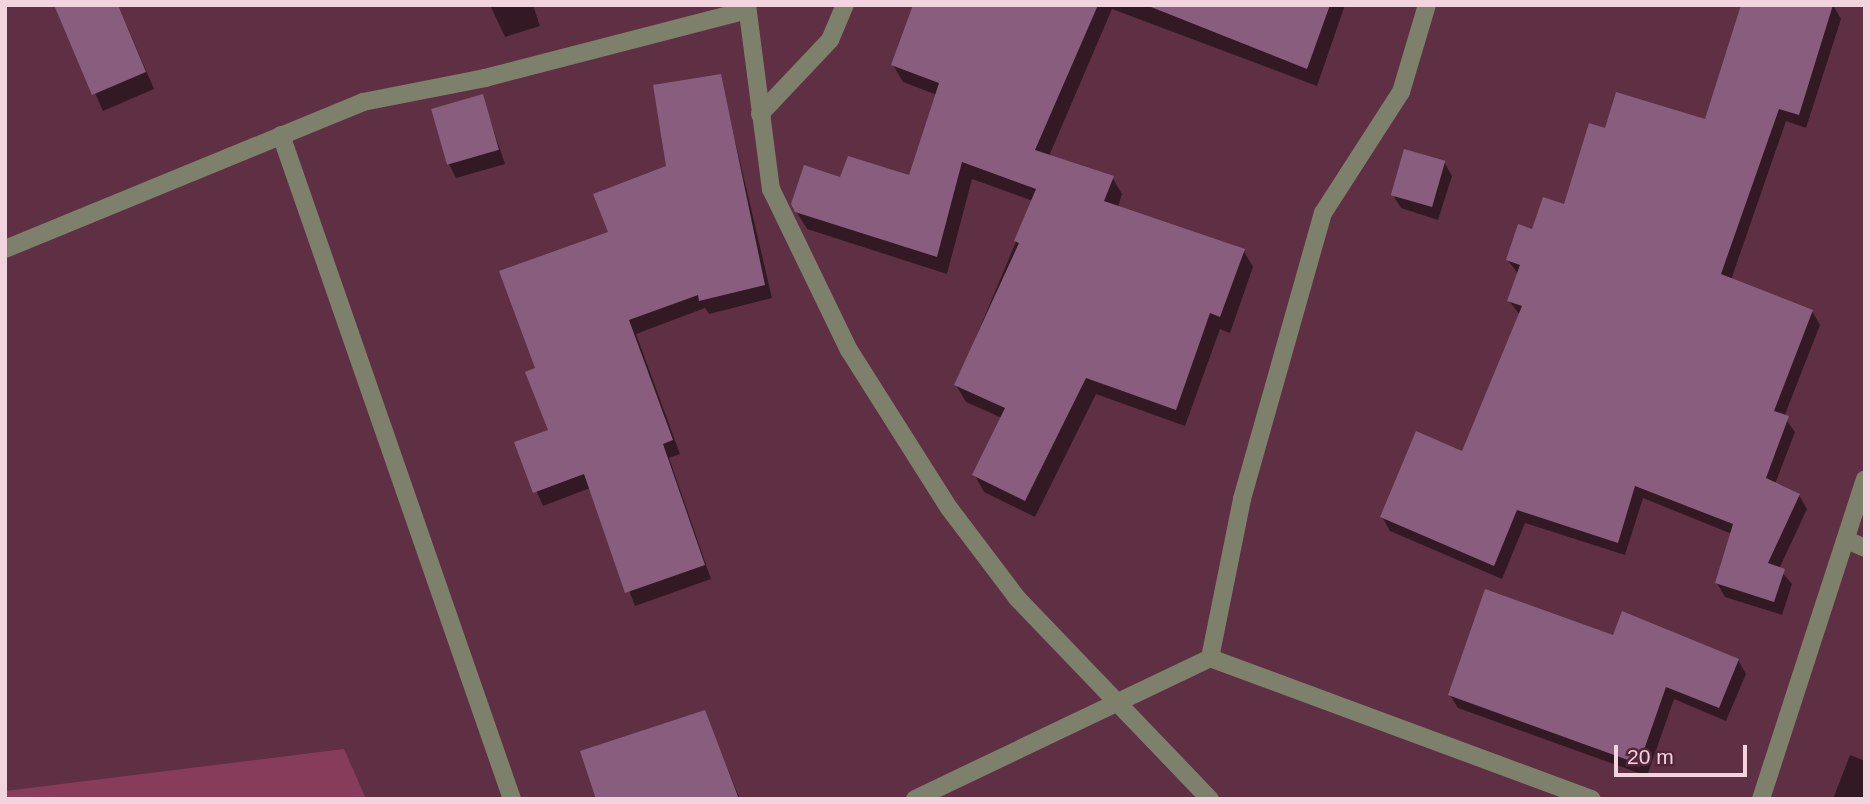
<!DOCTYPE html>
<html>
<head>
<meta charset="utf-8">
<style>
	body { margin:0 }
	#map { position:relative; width:1870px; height:804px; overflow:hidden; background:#5f3043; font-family:Arial,sans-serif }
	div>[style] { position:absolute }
	.green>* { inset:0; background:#883c5c }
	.shadow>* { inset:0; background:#0007 }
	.building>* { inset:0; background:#895d7e; transform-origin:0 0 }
	.minor>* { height:18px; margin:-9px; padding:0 9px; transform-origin:9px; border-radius:9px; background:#7d816b }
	span { translate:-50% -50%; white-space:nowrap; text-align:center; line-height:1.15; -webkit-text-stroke:6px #542539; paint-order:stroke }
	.frame { position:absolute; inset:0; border:7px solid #f2d4de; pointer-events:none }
	.scale { position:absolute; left:1614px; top:745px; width:133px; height:32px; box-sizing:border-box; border:4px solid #f2d4de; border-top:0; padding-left:9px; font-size:21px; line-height:24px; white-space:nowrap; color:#f2d4de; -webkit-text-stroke:5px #542539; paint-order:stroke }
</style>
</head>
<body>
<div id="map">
	<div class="green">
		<i style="clip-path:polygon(344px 749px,366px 799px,5px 799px,5px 791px)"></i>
	</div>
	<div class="shadow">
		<i style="clip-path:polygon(56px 5px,118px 5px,154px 89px,103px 111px)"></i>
		<i style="clip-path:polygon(490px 5px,533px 5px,540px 26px,505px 37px)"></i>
		<i style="clip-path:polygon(915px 5px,1345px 5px,1317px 86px,1112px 9px,1049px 156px,1112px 177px,1122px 194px,1118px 207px,1243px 250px,1253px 267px,1230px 333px,1220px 329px,1185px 426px,1096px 394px,1035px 517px,984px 492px,974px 474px,1002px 418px,966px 402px,956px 385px,1033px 201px,972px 179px,947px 274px,807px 229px,796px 211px,841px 179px,911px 178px,937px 95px,903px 82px,893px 65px)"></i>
		<i style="clip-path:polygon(1833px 5px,1841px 19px,1806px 128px,1786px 121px,1731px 280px,1812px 311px,1820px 325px,1784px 417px,1795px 432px,1775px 484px,1799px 495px,1807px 509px,1779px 569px,1792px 584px,1782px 615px,1725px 597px,1717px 583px,1732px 534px,1643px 498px,1625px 555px,1525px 523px,1502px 579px,1390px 531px,1382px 517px,1463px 453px,1520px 315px,1509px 301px,1518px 274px,1507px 259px,1565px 207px,1606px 130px,1706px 121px)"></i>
		<i style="clip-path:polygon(720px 76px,772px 298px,709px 314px,705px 308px,636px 334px,680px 454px,669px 458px,711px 579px,635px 606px,590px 488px,543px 506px,516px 444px,550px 431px,537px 369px,610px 234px,668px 167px)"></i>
		<i style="clip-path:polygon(482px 96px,505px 164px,456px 178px,449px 164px)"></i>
		<i style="clip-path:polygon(1444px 162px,1452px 176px,1438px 220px,1401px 208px,1393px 195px)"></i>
		<i style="clip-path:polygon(1614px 638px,1738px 660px,1746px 674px,1726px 721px,1674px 699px,1647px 776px,1458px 708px,1450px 695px)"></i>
		<i style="clip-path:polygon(704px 712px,740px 799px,598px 799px)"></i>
		<i style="clip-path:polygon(1850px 755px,1865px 761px,1865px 799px,1833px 799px)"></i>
	</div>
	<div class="building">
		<i style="clip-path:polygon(54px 5px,118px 5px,146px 72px,92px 95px)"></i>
		<i style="clip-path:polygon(913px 5px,1098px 5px,1035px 150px,1114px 176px,1104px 201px,1245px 249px,1220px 317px,1210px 313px,1176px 410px,1086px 378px,1025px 501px,972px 475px,1005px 408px,954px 385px,1019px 243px,1014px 241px,1036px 189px,962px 162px,937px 257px,795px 212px,791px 204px,804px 165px,840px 177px,848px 156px,909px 175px,939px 83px,891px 65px)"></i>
		<i style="clip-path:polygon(1146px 5px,1330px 5px,1307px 69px)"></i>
		<i style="clip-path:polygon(1741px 5px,1833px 5px,1799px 115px,1779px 109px,1721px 274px,1813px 310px,1774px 411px,1789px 416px,1766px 478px,1800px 494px,1768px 563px,1785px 569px,1774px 602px,1715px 583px,1733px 524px,1635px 486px,1618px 543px,1517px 510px,1494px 566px,1380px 517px,1416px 431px,1462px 451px,1522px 306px,1507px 301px,1520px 265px,1506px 260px,1518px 224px,1532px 229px,1543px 197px,1564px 204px,1589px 123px,1605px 128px,1616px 92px,1705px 119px)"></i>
		<i style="clip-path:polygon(721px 74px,765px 285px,699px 301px,698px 295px,629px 320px,673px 440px,663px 444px,705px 565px,625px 593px,584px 474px,533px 493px,514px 442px,548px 430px,525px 372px,535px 368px,499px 271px,608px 232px,593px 194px,666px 166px,653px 85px)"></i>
		<i style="left:483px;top:94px;width:58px;height:54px;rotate:74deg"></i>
		<i style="left:1404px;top:149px;width:43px;height:48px;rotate:16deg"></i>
		<i style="clip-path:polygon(1485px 589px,1613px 635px,1622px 611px,1739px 659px,1719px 708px,1666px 687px,1639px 764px,1448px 695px)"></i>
		<i style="clip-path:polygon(705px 710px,739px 799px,596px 799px,580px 751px)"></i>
	</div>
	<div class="minor">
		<i style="left:747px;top:5px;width:186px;rotate:82.6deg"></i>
		<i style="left:771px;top:189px;width:179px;rotate:64.2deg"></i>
		<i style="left:849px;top:350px;width:187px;rotate:57.7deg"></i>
		<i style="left:949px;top:508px;width:113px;rotate:52.9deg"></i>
		<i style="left:1017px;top:598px;width:279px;rotate:46.2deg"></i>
		<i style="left:760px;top:114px;width:102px;rotate:-46.6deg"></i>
		<i style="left:830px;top:40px;width:38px;rotate:-67deg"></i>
		<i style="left:281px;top:135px;width:703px;rotate:70.82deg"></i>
		<i style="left:5px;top:249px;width:387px;rotate:-22.3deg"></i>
		<i style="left:363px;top:102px;width:124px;rotate:-11.1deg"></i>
		<i style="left:485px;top:78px;width:271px;rotate:-14.5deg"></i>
		<i style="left:1847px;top:540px;width:20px;rotate:24deg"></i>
		<i style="left:1210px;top:658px;width:162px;rotate:-78.6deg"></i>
		<i style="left:1242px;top:499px;width:297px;rotate:-74.2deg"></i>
		<i style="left:1323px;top:213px;width:144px;rotate:-57.2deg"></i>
		<i style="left:1401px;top:92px;width:91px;rotate:-73.4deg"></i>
		<i style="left:915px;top:799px;width:327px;rotate:-25.5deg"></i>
		<i style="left:1210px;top:658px;width:407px;rotate:20.3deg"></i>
		<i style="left:1761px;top:799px;width:336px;rotate:-72deg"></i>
	</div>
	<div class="frame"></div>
	<div class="scale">20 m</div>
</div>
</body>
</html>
